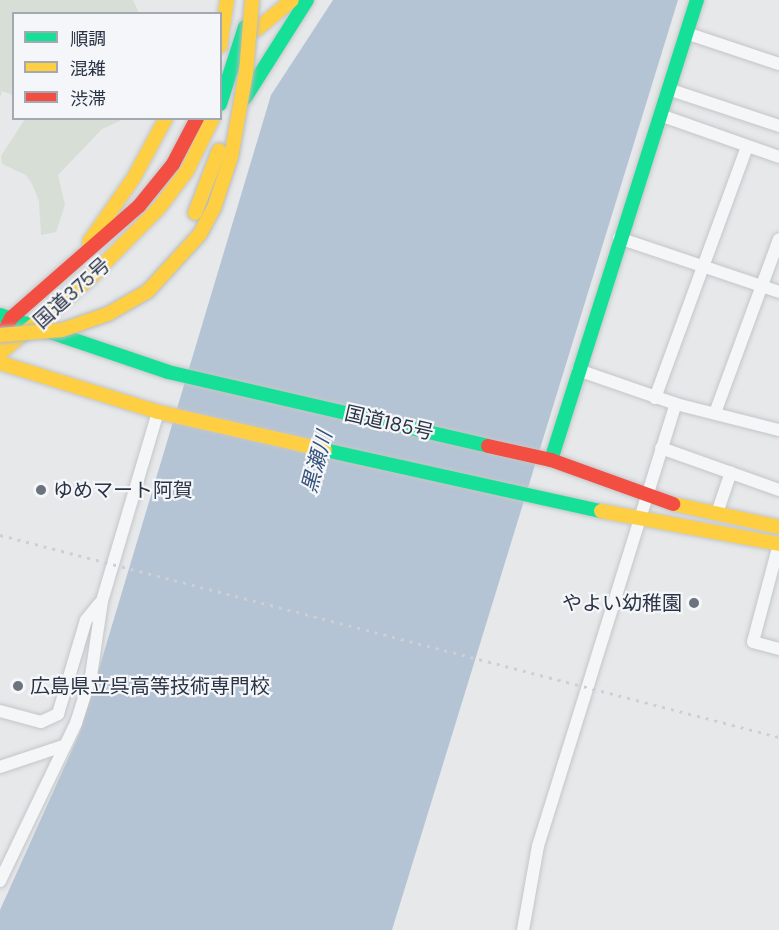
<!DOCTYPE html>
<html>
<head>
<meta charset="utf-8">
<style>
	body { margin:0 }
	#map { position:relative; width:779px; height:930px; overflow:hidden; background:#e6e8ea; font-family:"DM Sans","Noto Sans JP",sans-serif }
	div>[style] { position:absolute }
	.green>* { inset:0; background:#d6ded6 }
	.water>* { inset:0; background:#b4c4d5 }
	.roads { filter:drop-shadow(0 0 2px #c4c6c8) drop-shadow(0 0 2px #c4c6c8) }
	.street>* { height:12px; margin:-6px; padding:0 6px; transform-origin:6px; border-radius:6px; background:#f5f6f7 }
	.fast>* { height:14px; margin:-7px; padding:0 7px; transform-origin:7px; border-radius:7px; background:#16e098 }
	.slow>* { height:14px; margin:-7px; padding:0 7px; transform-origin:7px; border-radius:7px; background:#ffcf43 }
	.jam>* { height:14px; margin:-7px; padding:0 7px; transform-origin:7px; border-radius:7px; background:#f24e42 }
	.rail>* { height:3px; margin-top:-1.5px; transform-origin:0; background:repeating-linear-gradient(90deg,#cecfd2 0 3px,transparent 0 9px) }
	.bridges { filter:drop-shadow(0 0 2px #b8bbbf) drop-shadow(0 0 2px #b8bbbf) }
	.slow-bridge>* { height:14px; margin:-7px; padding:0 7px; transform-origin:7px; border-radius:7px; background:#ffcf43 }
	.dots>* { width:16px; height:16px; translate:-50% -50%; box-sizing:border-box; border:3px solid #f4f6f9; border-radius:50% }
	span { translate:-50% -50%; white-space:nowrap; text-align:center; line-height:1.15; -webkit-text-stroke:4.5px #f4f6f9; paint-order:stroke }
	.street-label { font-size:20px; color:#2b3445 }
	.poi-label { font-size:20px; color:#2b3445 }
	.left { translate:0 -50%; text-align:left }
	.right { translate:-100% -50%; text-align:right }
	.water-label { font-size:21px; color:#34527a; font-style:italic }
	.legend { position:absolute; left:12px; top:12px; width:210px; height:108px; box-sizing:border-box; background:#f4f6f9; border:2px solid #a4a8b1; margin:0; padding:8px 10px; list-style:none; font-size:18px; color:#2b3445 }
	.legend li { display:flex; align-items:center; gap:12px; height:30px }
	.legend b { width:30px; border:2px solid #a4a8b1 }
</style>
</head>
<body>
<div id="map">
	<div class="green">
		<i style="clip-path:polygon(0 0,133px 0,139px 13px,14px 14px,13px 95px,2px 91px,0 98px)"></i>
		<i style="clip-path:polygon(25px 119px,124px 119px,102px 129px,58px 175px,65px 205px,56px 232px,41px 235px,39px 201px,32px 184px,26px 175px,2px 164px,1px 156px)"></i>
	</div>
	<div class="water">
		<i style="clip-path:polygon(333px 0,678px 0,392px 930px,0 930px,0 910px,80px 732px,271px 95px)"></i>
	</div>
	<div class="roads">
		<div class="street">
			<i style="left:686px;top:33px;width:98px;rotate:18.4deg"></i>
			<i style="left:668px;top:89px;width:117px;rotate:18.4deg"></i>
			<i style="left:660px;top:115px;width:126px;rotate:19.4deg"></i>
			<i style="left:619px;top:238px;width:169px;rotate:18.6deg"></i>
			<i style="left:578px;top:370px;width:104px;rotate:19.1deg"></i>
			<i style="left:676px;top:404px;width:106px;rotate:14.2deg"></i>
			<i style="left:655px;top:398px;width:268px;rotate:-69.9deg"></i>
			<i style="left:715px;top:413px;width:185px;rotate:-69.8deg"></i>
			<i style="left:661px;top:448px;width:125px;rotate:19.6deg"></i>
			<i style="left:717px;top:513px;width:43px;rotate:-71.1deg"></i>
			<i style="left:779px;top:544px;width:101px;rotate:104.9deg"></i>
			<i style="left:753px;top:642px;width:27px;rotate:15deg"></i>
			<i style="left:0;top:711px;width:42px;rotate:15deg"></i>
			<i style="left:41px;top:722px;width:19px;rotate:-25deg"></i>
			<i style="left:58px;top:714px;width:98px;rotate:-73.4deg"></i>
			<i style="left:86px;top:620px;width:21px;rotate:-51deg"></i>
			<i style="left:0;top:767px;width:66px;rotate:-18.4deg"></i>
			<i style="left:0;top:881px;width:175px;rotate:-64.3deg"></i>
			<i style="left:76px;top:723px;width:49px;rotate:-72.3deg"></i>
			<i style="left:91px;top:676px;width:76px;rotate:-81.7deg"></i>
			<i style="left:102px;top:601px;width:197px;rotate:-73.5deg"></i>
			<i style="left:523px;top:930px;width:85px;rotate:-79.9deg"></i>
			<i style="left:538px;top:846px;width:463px;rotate:-72.7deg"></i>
		</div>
		<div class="fast">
			<i style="left:245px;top:98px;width:116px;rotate:-57.7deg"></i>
			<i style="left:220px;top:104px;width:81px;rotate:-72deg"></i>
			<i style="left:0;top:315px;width:177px;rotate:18.7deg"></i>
			<i style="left:168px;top:372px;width:328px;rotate:13deg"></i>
			<i style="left:325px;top:450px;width:283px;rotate:12.5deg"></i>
			<i style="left:551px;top:460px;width:483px;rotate:-72.4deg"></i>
		</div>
		<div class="slow">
			<i style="left:257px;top:29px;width:45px;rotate:-39.6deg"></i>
			<i style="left:220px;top:46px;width:47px;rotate:-81.3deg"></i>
			<i style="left:89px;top:242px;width:77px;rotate:-55.1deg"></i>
			<i style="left:133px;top:179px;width:69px;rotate:-61.6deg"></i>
			<i style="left:0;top:353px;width:116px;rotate:-39.7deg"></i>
			<i style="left:89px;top:279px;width:100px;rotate:-45.4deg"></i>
			<i style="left:159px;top:208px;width:46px;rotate:-52.9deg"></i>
			<i style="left:187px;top:171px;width:59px;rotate:-63.9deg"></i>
			<i style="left:0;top:363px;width:165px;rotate:17.2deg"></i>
			<i style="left:158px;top:412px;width:171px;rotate:12.8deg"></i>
			<i style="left:673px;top:504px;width:108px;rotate:12.2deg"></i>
			<i style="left:601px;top:511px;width:181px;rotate:10.5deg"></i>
		</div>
		<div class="jam">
			<i style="left:6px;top:328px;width:11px;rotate:-63deg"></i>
			<i style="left:11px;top:318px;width:170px;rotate:-41.2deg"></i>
			<i style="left:139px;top:206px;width:54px;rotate:-51deg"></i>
			<i style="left:173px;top:164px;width:52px;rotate:-62.4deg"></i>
			<i style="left:488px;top:446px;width:65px;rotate:12.5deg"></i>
			<i style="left:551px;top:460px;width:130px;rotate:19.8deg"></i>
		</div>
	</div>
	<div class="rail">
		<i style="left:0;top:535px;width:805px;rotate:14.54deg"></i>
	</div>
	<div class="bridges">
		<div class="slow-bridge">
			<i style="left:195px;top:213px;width:67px;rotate:-69.1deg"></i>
			<i style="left:0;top:335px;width:62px;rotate:-4.6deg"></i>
			<i style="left:62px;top:330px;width:49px;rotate:-19.2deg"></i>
			<i style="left:108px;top:314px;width:46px;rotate:-29.9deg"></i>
			<i style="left:148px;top:291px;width:77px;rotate:-47.6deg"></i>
			<i style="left:200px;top:234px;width:30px;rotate:-62deg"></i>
			<i style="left:214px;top:208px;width:54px;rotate:-71.6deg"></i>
			<i style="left:231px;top:157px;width:85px;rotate:-79.9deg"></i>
			<i style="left:246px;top:73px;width:73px;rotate:-85.3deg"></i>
		</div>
	</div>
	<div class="dots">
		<i style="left:41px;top:490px;background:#6c737f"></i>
		<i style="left:694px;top:603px;background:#6c737f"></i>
		<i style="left:18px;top:686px;background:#6c737f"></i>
	</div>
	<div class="street-label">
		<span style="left:72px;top:293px;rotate:-42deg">国道375号</span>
		<span style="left:389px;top:423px;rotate:13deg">国道185号</span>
	</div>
	<div class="poi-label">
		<span class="left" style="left:53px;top:490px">ゆめマート阿賀</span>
		<span class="right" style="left:682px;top:603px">やよい幼稚園</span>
		<span class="left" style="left:30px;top:686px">広島県立呉高等技術専門校</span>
	</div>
	<div class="water-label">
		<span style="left:317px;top:462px;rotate:-75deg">黒瀬川</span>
	</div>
	<ul class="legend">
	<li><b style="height:8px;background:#16e098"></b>順調</li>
	<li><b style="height:8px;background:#ffcf43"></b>混雑</li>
	<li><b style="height:8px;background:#f24e42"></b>渋滞</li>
	</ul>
</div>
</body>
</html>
